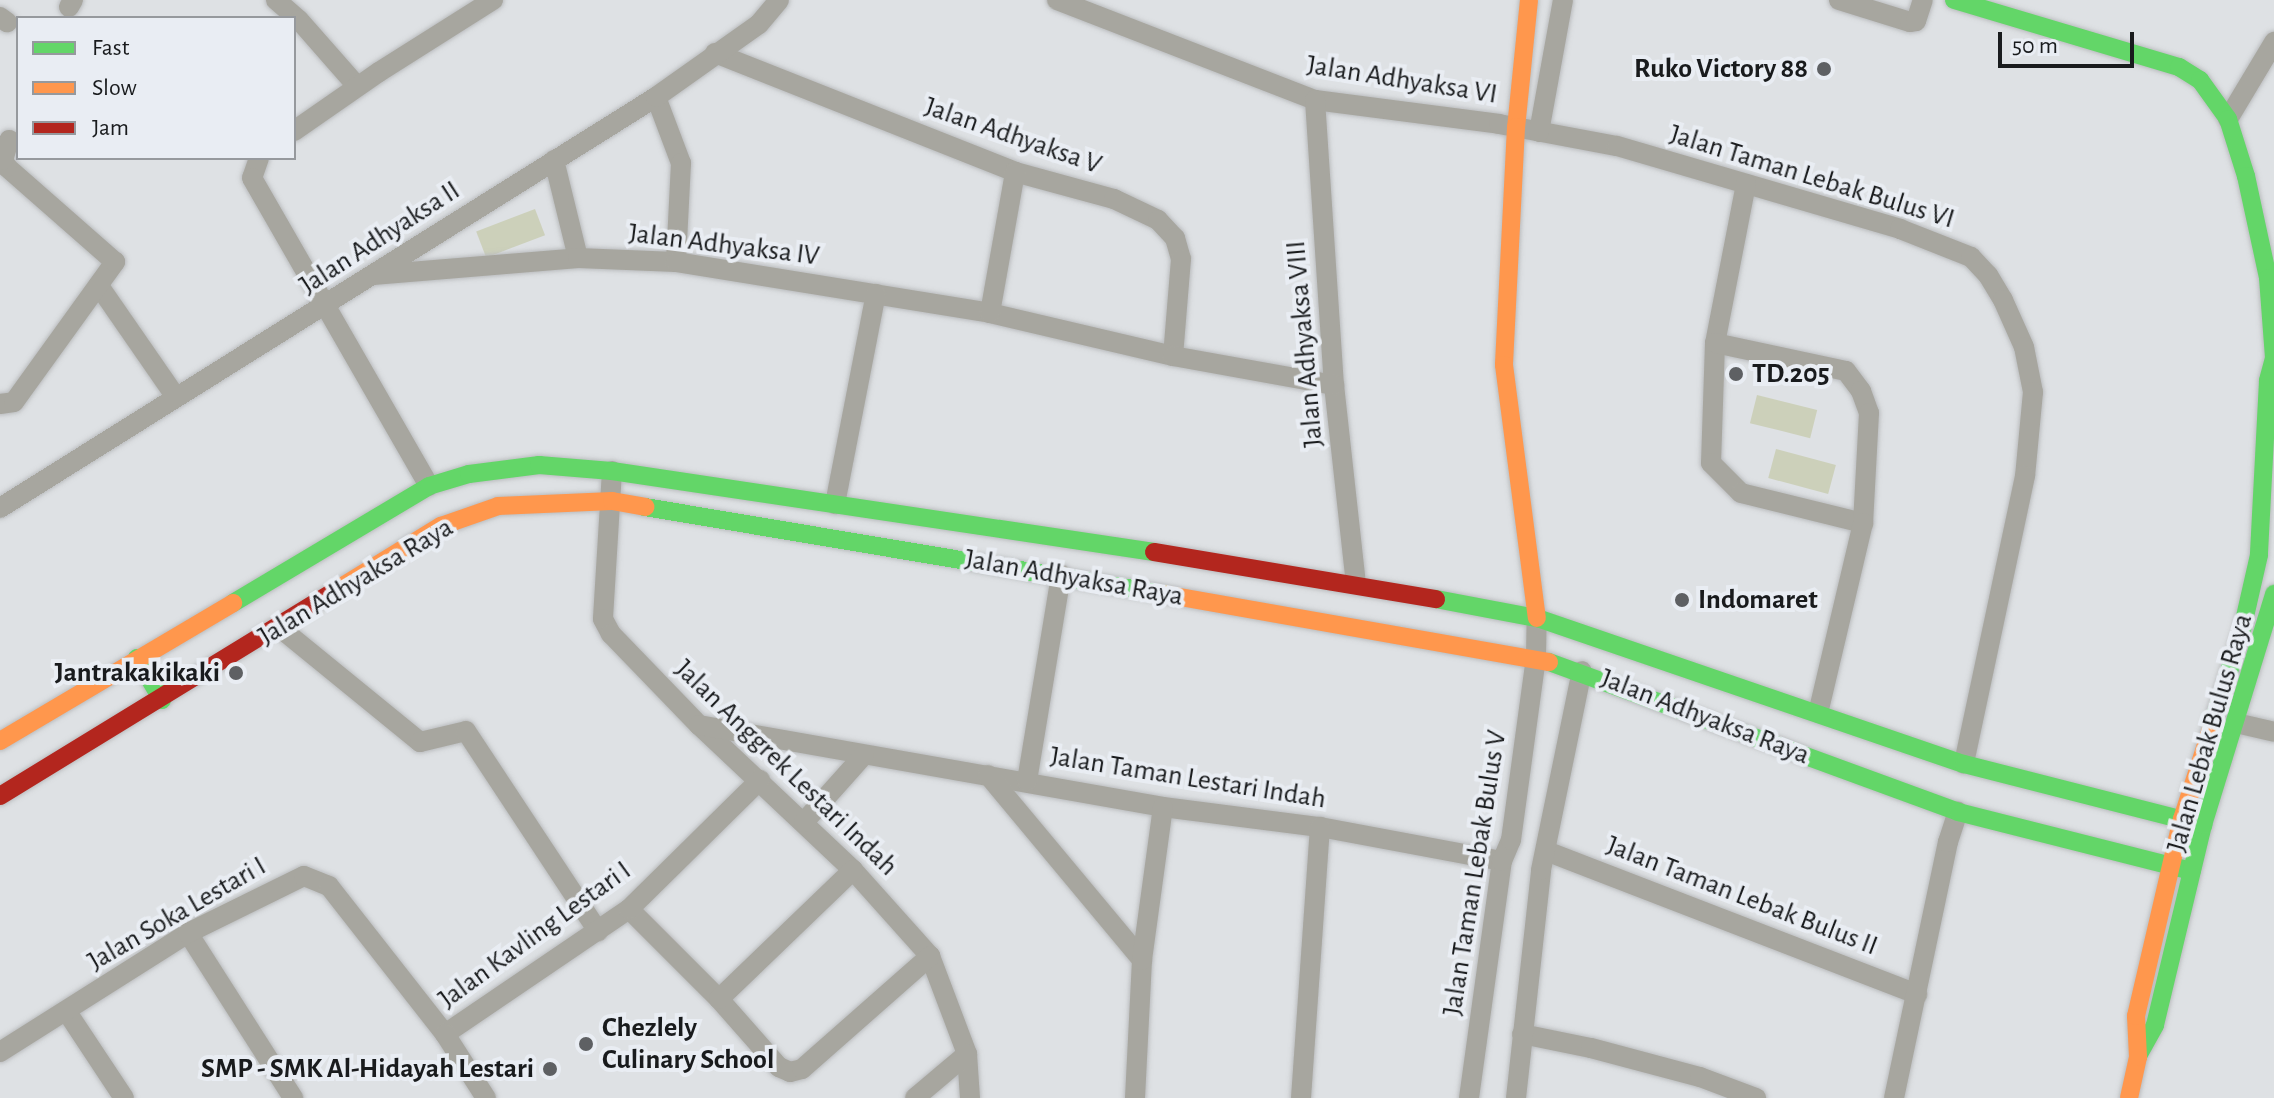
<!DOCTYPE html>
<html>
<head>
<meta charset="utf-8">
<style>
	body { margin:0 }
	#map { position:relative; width:2274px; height:1098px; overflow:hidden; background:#dee1e4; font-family:"Alegreya Sans",sans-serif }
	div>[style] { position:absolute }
	.green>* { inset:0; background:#ccd0ba; transform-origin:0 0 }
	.roads { filter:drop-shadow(0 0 2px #bbbdbf) drop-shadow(0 0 2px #bbbdbf) }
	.street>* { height:20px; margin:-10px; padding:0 10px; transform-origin:10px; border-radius:10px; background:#a7a69f }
	.fast>* { height:18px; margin:-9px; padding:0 9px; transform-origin:9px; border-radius:9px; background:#63d668 }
	.slow>* { height:18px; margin:-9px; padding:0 9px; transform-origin:9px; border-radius:9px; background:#ff974d }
	.jam>* { height:18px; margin:-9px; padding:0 9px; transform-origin:9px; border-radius:9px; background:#b3261e }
	.dots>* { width:22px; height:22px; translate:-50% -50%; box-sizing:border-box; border:4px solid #e9edf3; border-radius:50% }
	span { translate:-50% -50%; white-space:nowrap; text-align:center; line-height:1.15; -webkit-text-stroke:8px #e9edf3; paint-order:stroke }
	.poi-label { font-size:28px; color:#191b1d; font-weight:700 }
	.right { translate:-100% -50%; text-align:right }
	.left { translate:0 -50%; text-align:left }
	.street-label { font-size:28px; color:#191b1d }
	.legend { position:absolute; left:16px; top:16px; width:280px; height:144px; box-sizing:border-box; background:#e9edf3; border:2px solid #96999d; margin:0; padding:10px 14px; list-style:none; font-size:24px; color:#191b1d }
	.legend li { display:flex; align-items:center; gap:16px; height:40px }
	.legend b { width:40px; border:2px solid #96999d }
	.scale { position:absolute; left:1998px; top:32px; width:136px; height:36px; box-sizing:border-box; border:4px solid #191b1d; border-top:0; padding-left:10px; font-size:24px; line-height:28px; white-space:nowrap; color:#191b1d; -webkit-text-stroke:6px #e9edf3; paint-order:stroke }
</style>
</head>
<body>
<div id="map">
	<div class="green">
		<i style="left:535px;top:209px;width:28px;height:63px;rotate:69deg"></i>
		<i style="left:1757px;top:395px;width:62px;height:29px;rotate:14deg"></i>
		<i style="left:1776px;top:449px;width:62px;height:30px;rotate:15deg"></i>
	</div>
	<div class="roads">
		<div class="street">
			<i style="left:276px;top:0;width:30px;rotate:41deg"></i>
			<i style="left:299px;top:20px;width:88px;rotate:48.7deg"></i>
			<i style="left:1057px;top:0;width:277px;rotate:21.2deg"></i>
			<i style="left:1315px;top:100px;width:186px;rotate:7.4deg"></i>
			<i style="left:1499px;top:124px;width:120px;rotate:10.6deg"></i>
			<i style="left:1617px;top:146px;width:295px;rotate:16.3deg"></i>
			<i style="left:1900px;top:229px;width:76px;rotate:21.5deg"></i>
			<i style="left:1971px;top:257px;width:25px;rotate:47deg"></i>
			<i style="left:1988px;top:275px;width:29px;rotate:59deg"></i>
			<i style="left:2003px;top:300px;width:51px;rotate:65.9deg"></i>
			<i style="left:2024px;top:347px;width:46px;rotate:78.7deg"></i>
			<i style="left:2033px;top:392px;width:84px;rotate:95.4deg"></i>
			<i style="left:2025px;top:476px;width:294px;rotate:102deg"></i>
			<i style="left:1839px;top:0;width:74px;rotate:17.2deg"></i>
			<i style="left:1910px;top:22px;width:6px;rotate:-9deg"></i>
			<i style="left:1916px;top:21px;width:22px;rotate:-72deg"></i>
			<i style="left:69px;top:7px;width:8px;rotate:-60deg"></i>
			<i style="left:0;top:17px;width:9px;rotate:36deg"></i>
			<i style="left:715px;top:53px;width:323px;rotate:21.6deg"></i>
			<i style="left:1015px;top:172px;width:103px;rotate:15.3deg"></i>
			<i style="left:1114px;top:199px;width:49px;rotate:25.5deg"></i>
			<i style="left:1158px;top:220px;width:25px;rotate:47deg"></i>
			<i style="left:1175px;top:238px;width:22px;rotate:74deg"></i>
			<i style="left:1181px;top:259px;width:97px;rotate:94.7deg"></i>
			<i style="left:656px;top:97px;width:71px;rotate:69.3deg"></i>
			<i style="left:681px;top:163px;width:99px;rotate:92.9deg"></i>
			<i style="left:1315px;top:100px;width:286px;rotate:86.2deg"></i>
			<i style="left:1334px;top:385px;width:199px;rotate:83.7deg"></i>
			<i style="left:2228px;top:119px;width:90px;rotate:-59.1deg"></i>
			<i style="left:294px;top:131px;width:103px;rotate:-34.8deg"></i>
			<i style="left:379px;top:72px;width:135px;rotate:-32.3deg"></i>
			<i style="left:1539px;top:132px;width:134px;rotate:-79.7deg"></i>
			<i style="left:259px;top:158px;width:21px;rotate:109deg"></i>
			<i style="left:252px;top:178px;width:355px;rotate:60.1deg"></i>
			<i style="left:554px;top:160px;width:101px;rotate:76.2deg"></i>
			<i style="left:1746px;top:184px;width:162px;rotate:101deg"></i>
			<i style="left:1715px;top:343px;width:120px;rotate:91.9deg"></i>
			<i style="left:1711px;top:463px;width:42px;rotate:45deg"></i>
			<i style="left:1741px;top:493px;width:126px;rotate:13.8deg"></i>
			<i style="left:373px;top:275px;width:206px;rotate:-4.7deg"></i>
			<i style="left:578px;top:258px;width:98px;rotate:2.3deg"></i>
			<i style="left:676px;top:262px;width:318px;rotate:9.2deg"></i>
			<i style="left:990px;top:313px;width:188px;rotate:13.2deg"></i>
			<i style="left:1173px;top:356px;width:164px;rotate:10.2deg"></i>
			<i style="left:99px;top:286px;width:135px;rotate:55.3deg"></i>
			<i style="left:990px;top:313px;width:143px;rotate:-79.9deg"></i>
			<i style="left:1715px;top:343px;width:134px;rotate:12.1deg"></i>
			<i style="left:1846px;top:371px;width:25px;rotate:53deg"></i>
			<i style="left:1861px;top:391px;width:23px;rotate:70deg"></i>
			<i style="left:1869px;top:413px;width:110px;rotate:93.1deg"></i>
			<i style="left:1863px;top:523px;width:195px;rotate:103.3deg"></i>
			<i style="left:0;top:404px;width:14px;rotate:-8deg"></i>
			<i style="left:14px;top:402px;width:173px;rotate:-54.2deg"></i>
			<i style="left:115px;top:262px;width:144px;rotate:-138.7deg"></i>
			<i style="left:7px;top:167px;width:8px;rotate:-120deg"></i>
			<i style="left:3px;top:160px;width:21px;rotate:-73deg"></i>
			<i style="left:612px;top:471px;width:148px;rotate:93.5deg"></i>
			<i style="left:603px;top:619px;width:17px;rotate:62deg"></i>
			<i style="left:611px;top:634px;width:127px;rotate:46deg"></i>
			<i style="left:699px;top:725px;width:212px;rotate:43.3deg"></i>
			<i style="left:853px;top:870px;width:115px;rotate:48.2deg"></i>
			<i style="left:930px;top:956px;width:105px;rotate:69.3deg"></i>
			<i style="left:967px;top:1054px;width:44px;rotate:86.1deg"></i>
			<i style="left:835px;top:504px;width:214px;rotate:-79deg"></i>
			<i style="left:0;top:508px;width:774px;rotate:-32.07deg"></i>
			<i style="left:656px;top:97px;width:126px;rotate:-35.3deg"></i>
			<i style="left:759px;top:24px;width:31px;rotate:-50deg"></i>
			<i style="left:279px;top:627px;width:182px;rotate:39.2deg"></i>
			<i style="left:420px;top:742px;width:47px;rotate:-13.4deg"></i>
			<i style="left:466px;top:731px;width:240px;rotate:56.6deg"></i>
			<i style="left:2236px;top:723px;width:39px;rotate:13deg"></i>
			<i style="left:699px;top:725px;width:471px;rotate:10deg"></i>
			<i style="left:1163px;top:807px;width:158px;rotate:7.3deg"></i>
			<i style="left:1320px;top:827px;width:185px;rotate:10.6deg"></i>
			<i style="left:988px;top:775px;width:241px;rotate:50.2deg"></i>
			<i style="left:1027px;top:781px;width:209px;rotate:-80.6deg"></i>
			<i style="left:804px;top:822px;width:90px;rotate:-48.2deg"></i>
			<i style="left:1546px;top:851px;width:398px;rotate:21.1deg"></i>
			<i style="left:629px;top:909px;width:127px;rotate:45deg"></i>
			<i style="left:719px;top:999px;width:91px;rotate:48.6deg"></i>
			<i style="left:779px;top:1067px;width:12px;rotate:24deg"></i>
			<i style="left:790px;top:1072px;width:12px;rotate:-14deg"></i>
			<i style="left:802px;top:1069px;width:171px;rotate:-41.4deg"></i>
			<i style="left:188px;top:933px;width:196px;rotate:57.5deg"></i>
			<i style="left:719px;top:999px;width:186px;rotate:-43.9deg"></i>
			<i style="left:67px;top:1012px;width:103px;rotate:56.5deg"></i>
			<i style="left:445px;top:1034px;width:222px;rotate:-34.2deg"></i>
			<i style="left:629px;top:909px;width:184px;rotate:-44.6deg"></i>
			<i style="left:1522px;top:1034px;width:70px;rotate:11.5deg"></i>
			<i style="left:1591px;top:1048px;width:113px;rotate:14.9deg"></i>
			<i style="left:1700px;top:1077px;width:60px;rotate:20.6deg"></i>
			<i style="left:0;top:1052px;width:222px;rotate:-32.3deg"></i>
			<i style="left:188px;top:933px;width:129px;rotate:-26.2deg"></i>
			<i style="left:304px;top:876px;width:27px;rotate:22deg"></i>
			<i style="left:329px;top:886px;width:188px;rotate:51.9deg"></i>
			<i style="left:445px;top:1034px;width:76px;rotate:57.4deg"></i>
			<i style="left:915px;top:1098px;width:68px;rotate:-40.2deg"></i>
			<i style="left:1135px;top:1098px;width:138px;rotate:-87.1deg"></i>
			<i style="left:1142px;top:960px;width:154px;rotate:-82.2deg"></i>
			<i style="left:1301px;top:1098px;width:272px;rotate:-86deg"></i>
			<i style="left:1469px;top:1098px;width:239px;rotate:-82.1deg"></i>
			<i style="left:1502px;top:861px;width:23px;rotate:-67deg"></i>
			<i style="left:1511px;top:840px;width:185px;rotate:-82.2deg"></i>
			<i style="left:1536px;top:657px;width:39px;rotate:-89deg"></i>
			<i style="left:1516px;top:1098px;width:229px;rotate:-83.7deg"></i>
			<i style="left:1541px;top:870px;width:203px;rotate:-78.4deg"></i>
			<i style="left:1894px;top:1098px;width:262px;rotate:-78.1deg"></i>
			<i style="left:1948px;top:842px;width:32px;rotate:-72deg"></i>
		</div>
		<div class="fast">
			<i style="left:1954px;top:0;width:235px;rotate:16.6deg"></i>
			<i style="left:2179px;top:67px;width:25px;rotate:32deg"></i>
			<i style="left:2200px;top:80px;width:48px;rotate:54.3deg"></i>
			<i style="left:2228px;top:119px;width:60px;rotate:72.5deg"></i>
			<i style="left:2246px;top:176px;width:104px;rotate:77.8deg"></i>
			<i style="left:2268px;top:278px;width:80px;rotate:85.7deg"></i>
			<i style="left:2274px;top:358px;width:24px;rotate:105deg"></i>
			<i style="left:2268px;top:381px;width:174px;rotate:93deg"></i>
			<i style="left:2259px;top:555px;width:77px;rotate:102.8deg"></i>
			<i style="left:2242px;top:630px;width:104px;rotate:107.4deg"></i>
			<i style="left:645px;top:507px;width:525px;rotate:9.53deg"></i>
			<i style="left:1436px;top:599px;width:103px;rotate:10.7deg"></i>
			<i style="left:1537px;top:618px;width:451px;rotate:18.9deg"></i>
			<i style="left:1964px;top:764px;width:247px;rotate:14.3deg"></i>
			<i style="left:233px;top:603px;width:228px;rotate:-30.8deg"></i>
			<i style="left:429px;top:486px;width:42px;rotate:-16.7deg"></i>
			<i style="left:469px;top:474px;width:71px;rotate:-7.3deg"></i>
			<i style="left:539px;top:465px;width:73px;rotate:4.7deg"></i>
			<i style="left:612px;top:471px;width:548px;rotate:8.5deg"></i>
			<i style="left:137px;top:658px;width:49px;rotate:59.2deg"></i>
			<i style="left:1549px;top:662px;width:436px;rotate:20.1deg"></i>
			<i style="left:1958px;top:812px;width:241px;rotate:14.2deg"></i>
			<i style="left:2138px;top:1056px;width:35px;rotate:-61deg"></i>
			<i style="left:2155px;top:1025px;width:206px;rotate:-76.5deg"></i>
			<i style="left:2203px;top:825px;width:242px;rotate:-72.9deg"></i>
		</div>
		<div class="slow">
			<i style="left:1529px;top:0;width:128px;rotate:95.8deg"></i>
			<i style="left:1516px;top:127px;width:238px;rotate:92.9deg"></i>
			<i style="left:1504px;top:365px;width:255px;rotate:82.6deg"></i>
			<i style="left:338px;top:589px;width:121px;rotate:-31.5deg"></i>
			<i style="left:441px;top:526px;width:60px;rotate:-19.3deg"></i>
			<i style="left:498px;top:506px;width:114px;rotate:-2.5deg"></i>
			<i style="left:612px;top:501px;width:34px;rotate:10deg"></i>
			<i style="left:1163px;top:594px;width:392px;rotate:10deg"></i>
			<i style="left:0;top:741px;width:271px;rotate:-30.6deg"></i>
			<i style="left:2129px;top:1098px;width:42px;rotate:-77.6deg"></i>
			<i style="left:2138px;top:1057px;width:41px;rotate:-92.8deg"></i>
			<i style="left:2136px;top:1016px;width:202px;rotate:-76.9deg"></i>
			<i style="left:2182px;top:819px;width:95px;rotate:-72.1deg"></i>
		</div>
		<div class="jam">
			<i style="left:1154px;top:552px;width:286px;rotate:9.5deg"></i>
			<i style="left:0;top:796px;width:396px;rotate:-31.5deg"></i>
		</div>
	</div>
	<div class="dots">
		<i style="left:1824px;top:69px;background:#5e6063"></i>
		<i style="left:1736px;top:374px;background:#5e6063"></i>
		<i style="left:1682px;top:600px;background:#5e6063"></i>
		<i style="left:236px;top:673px;background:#5e6063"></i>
		<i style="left:586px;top:1044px;background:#5e6063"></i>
		<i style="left:550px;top:1069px;background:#5e6063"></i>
	</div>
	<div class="poi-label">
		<span class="right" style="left:1808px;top:69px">Ruko Victory 88</span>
		<span class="left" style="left:1752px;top:374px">TD.205</span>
		<span class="left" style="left:1698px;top:600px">Indomaret</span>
		<span class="right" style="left:220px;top:673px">Jantrakakikaki</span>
		<span class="left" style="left:602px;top:1044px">Chezlely<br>Culinary School</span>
		<span class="right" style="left:534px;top:1069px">SMP - SMK Al-Hidayah Lestari</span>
	</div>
	<div class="street-label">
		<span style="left:1402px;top:80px;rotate:9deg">Jalan Adhyaksa VI</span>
		<span style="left:1013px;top:136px;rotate:19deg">Jalan Adhyaksa V</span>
		<span style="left:1812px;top:177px;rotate:17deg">Jalan Taman Lebak Bulus VI</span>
		<span style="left:380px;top:238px;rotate:-33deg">Jalan Adhyaksa II</span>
		<span style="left:724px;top:245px;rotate:7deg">Jalan Adhyaksa IV</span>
		<span style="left:1305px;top:344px;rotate:-95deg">Jalan Adhyaksa VIII</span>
		<span style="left:1074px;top:578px;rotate:10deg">Jalan Adhyaksa Raya</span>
		<span style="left:356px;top:582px;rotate:-31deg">Jalan Adhyaksa Raya</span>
		<span style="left:1705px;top:717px;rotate:21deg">Jalan Adhyaksa Raya</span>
		<span style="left:2210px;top:733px;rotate:-74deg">Jalan Lebak Bulus Raya</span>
		<span style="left:786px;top:768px;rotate:44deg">Jalan Anggrek Lestari Indah</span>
		<span style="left:1188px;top:778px;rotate:9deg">Jalan Taman Lestari Indah</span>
		<span style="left:1475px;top:873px;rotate:-81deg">Jalan Taman Lebak Bulus V</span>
		<span style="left:1742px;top:896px;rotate:21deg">Jalan Taman Lebak Bulus II</span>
		<span style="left:177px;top:914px;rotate:-30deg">Jalan Soka Lestari I</span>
		<span style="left:535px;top:935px;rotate:-36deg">Jalan Kavling Lestari I</span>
	</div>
	<ul class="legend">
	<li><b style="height:10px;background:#63d668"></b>Fast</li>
	<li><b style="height:10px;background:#ff974d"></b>Slow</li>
	<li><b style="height:10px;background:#b3261e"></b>Jam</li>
	</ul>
	<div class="scale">50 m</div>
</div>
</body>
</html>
